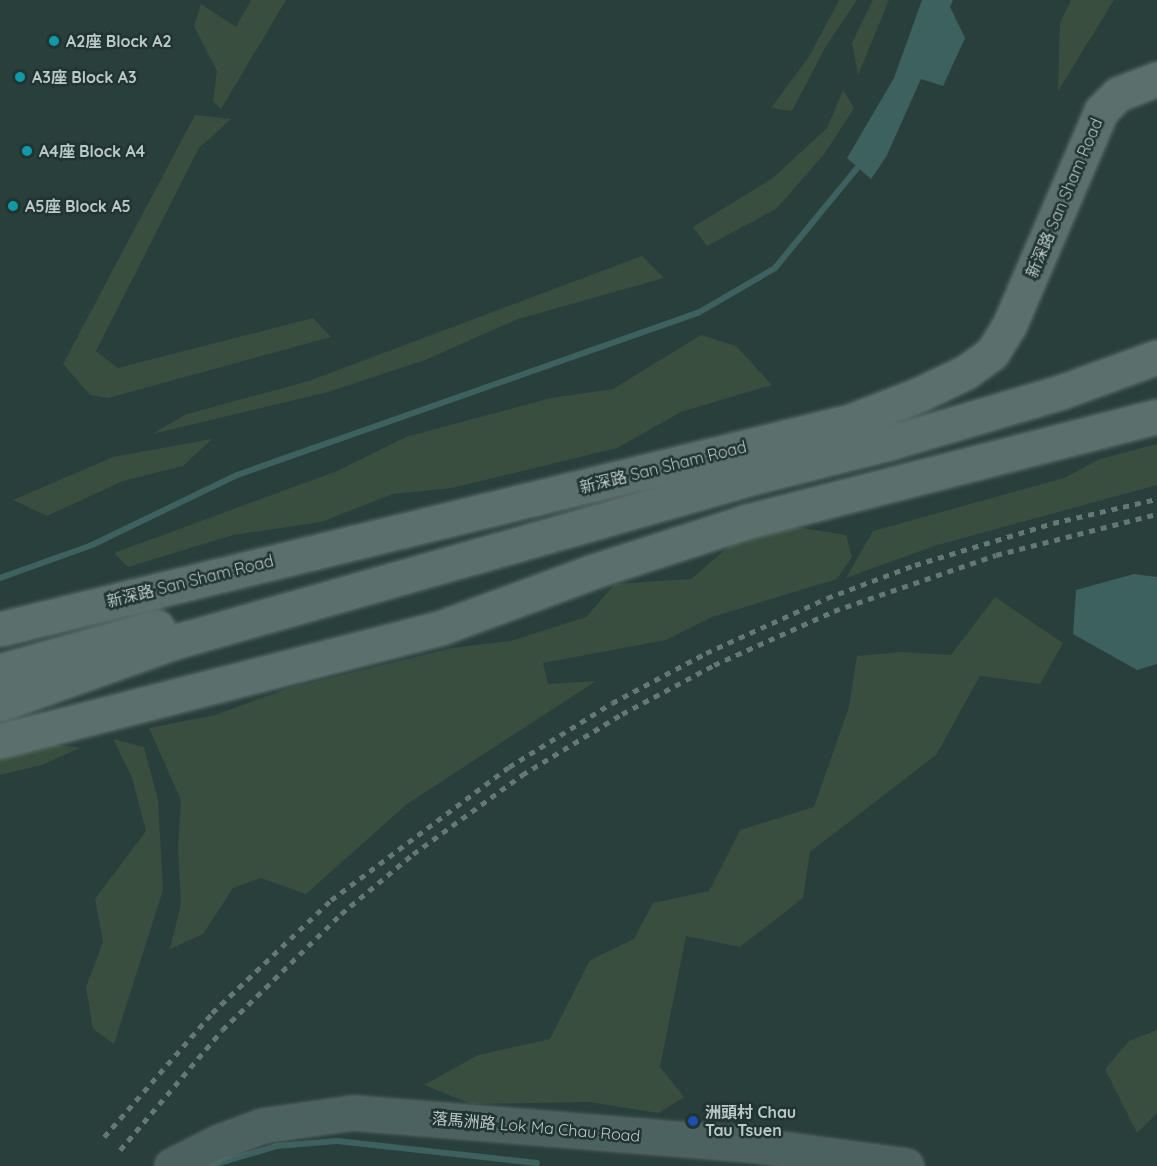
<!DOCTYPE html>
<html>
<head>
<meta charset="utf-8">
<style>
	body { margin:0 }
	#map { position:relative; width:1157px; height:1166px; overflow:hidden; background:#293f3c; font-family:Quicksand,"Noto Sans SC",sans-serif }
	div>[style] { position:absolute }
	.green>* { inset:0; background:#394e3e }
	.water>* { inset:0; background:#3d615e }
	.stream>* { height:6px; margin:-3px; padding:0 3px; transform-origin:3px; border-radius:3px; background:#3d615e }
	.roads { filter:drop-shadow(0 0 2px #5e6f6d) drop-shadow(0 0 2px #5e6f6d) }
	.secondary>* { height:32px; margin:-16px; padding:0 16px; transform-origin:16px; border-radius:16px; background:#4c6260 }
	.primary>* { height:33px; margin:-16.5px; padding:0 16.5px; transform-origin:16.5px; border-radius:16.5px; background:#5b6f6d }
	.rail>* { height:4.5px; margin-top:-2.25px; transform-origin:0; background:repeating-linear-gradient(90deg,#647876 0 6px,transparent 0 12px) }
	.dots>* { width:16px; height:16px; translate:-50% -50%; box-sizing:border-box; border:3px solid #223432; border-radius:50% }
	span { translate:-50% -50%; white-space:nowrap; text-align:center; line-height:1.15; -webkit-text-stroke:5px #223432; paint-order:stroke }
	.poi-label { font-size:16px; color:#bac9c8; font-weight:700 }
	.left { translate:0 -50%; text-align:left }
	.street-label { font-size:16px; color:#bac9c8 }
</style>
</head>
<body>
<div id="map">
	<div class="green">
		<i style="clip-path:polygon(251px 0,286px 0,221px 109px,213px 101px,217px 71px,194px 26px,201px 4px,236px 27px)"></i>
		<i style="clip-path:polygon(839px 0,857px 0,826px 46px,792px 111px,771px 108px,810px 55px)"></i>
		<i style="clip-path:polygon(873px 0,889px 0,858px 75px,852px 43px)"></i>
		<i style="clip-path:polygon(1071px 0,1114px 0,1058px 91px,1060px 23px)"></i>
		<i style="clip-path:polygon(843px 90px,854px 108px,825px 153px,776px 209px,707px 246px,693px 227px,773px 178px,827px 128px)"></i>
		<i style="clip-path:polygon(195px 115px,231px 119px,199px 148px,96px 351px,118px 368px,313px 318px,331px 337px,108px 398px,90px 395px,63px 364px)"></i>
		<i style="clip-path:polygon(642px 256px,664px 278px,518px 319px,425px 360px,328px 392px,152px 434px,187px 414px,309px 381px)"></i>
		<i style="clip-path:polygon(701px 335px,736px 346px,772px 385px,681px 412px,617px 448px,452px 488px,393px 494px,321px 522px,233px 535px,128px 567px,114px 553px,337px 471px,406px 437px,551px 398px,613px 389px)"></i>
		<i style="clip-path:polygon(212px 439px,183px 466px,123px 481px,47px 516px,13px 500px,113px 457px)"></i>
		<i style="clip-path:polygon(1157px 444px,1157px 485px,934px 546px,846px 578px,873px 531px,1064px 478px,1100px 459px)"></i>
		<i style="clip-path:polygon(790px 526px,846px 535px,852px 557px,837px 579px,712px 617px,666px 640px,543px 663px,548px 684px,596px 681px,407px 804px,306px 894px,261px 878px,233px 888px,203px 934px,170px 949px,181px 904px,178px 849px,181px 800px,149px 728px,215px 715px,289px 688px,452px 648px,511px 641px,586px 617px,615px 584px,691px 579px,739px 538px)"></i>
		<i style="clip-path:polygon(995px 597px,1063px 643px,1040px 684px,980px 676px,936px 755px,810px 852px,803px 898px,740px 947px,686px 936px,660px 1067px,684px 1097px,658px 1113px,589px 1102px,472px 1104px,424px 1085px,478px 1055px,550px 1039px,590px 960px,634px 939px,653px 903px,709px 891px,740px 830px,814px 807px,849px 707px,857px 656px,901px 652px,951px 655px)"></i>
		<i style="clip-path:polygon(113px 739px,144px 747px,158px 800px,163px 890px,114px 1044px,93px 1029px,86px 987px,103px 942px,95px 899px,146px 831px,132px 778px)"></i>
		<i style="clip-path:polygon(49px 743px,80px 748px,42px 765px,0 775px,0 756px)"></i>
		<i style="clip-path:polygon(1157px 1030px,1157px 1113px,1137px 1133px,1105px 1069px,1129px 1041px)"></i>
	</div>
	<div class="water">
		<i style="clip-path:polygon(922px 0,953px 0,950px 7px,965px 38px,943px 86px,921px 79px,886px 157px,871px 179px,847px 158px,894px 78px)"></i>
		<i style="clip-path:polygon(1134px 574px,1157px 577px,1157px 664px,1137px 670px,1073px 634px,1076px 590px)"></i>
	</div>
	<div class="stream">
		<i style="left:0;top:578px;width:98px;rotate:-19.7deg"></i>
		<i style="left:92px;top:545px;width:161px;rotate:-25.8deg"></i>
		<i style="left:237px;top:475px;width:489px;rotate:-19.4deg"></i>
		<i style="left:698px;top:313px;width:89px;rotate:-30.3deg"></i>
		<i style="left:775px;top:268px;width:129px;rotate:-50.6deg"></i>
		<i style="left:209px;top:1166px;width:71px;rotate:-16.4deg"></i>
		<i style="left:277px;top:1146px;width:60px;rotate:-4.8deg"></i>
		<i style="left:337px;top:1141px;width:201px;rotate:6.3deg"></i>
	</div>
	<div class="roads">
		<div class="secondary">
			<i style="left:172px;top:1166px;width:54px;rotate:-26.6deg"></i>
			<i style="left:220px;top:1142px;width:46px;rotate:-20.4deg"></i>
			<i style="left:263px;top:1126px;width:91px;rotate:-8.2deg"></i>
			<i style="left:353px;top:1113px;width:399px;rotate:4.6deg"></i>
			<i style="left:751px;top:1145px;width:157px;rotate:7.7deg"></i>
		</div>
		<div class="primary">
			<i style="left:0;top:629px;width:876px;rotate:-13.73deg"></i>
			<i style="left:851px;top:421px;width:72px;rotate:-21.2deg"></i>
			<i style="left:918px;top:395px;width:53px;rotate:-25.6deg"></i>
			<i style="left:966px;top:372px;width:32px;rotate:-36deg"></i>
			<i style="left:992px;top:353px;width:32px;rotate:-58deg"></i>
			<i style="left:1009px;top:326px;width:234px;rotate:-66.8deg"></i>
			<i style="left:1101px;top:111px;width:24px;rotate:-45deg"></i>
			<i style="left:1118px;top:94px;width:42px;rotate:-21deg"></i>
			<i style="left:0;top:671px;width:163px;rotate:-15.7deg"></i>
			<i style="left:0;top:704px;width:185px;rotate:-19.6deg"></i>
			<i style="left:174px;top:642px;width:607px;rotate:-15.87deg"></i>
			<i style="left:758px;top:476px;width:135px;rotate:-14.1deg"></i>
			<i style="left:889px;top:443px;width:179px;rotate:-16.5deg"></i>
			<i style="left:1061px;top:392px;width:102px;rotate:-20deg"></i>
			<i style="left:0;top:741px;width:454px;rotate:-14.4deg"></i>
			<i style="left:440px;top:628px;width:161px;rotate:-20.3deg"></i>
			<i style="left:591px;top:572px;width:162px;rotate:-18deg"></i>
			<i style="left:745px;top:522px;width:425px;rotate:-14.4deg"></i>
		</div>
	</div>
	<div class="rail">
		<i style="left:104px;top:1137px;width:164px;rotate:-48.9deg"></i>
		<i style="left:212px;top:1013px;width:164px;rotate:-43.5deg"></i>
		<i style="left:331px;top:900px;width:222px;rotate:-36.8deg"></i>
		<i style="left:509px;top:767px;width:121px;rotate:-31.9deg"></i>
		<i style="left:612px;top:703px;width:106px;rotate:-28deg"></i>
		<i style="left:706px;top:653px;width:133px;rotate:-24.4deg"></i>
		<i style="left:827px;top:598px;width:94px;rotate:-20.6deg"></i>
		<i style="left:915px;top:565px;width:144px;rotate:-16.9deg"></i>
		<i style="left:1053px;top:523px;width:107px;rotate:-13deg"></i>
		<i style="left:120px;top:1150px;width:157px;rotate:-49.6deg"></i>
		<i style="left:222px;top:1030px;width:166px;rotate:-44.3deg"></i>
		<i style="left:341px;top:914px;width:94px;rotate:-39.8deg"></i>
		<i style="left:413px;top:854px;width:135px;rotate:-35.9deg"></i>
		<i style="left:522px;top:775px;width:117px;rotate:-31.4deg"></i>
		<i style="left:622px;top:714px;width:104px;rotate:-28deg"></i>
		<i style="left:714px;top:665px;width:132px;rotate:-24.2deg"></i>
		<i style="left:834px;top:611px;width:171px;rotate:-19.1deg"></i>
		<i style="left:996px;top:555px;width:166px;rotate:-14.3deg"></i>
	</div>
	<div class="dots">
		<i style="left:54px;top:41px;background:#0f9aa8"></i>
		<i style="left:20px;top:77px;background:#0f9aa8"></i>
		<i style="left:27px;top:151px;background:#0f9aa8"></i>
		<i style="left:13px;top:206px;background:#0f9aa8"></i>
		<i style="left:693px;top:1121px;background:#1a4fb4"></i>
	</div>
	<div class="poi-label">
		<span class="left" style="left:66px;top:41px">A2座 Block A2</span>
		<span class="left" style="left:32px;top:77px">A3座 Block A3</span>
		<span class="left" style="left:39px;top:151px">A4座 Block A4</span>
		<span class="left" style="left:25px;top:206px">A5座 Block A5</span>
		<span class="left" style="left:705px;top:1121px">洲頭村 Chau<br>Tau Tsuen</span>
	</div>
	<div class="street-label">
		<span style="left:1064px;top:198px;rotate:-67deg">新深路 San Sham Road</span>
		<span style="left:663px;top:467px;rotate:-14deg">新深路 San Sham Road</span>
		<span style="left:190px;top:581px;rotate:-14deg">新深路 San Sham Road</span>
		<span style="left:536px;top:1127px;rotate:5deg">落馬洲路 Lok Ma Chau Road</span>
	</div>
</div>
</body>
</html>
